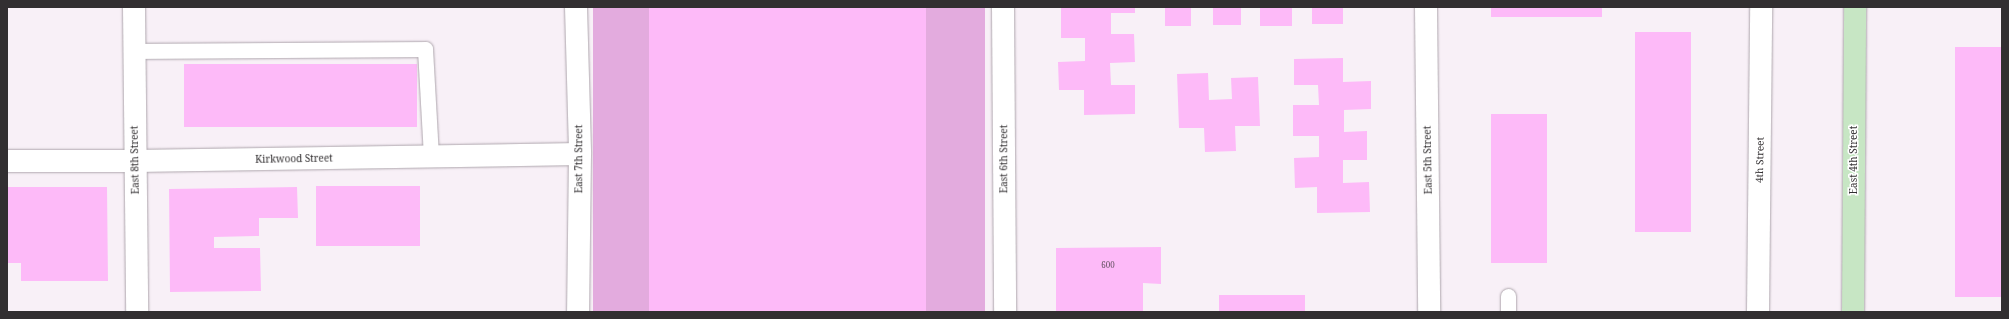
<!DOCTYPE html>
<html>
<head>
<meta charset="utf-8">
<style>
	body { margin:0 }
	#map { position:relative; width:2009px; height:319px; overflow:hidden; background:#f8f0f7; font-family:"Noto Serif",serif }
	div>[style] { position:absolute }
	.green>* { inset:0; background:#e3abde; transform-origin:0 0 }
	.building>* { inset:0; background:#fdbaf8; transform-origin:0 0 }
	.roads { filter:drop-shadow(0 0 1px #aea6ad) drop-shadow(0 0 1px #aea6ad) }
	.lane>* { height:15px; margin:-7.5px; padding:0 7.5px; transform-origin:7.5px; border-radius:7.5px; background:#fff }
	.street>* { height:22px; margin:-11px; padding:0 11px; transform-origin:11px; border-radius:11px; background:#fff }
	.primary>* { height:22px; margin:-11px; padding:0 11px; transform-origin:11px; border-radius:11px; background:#c7e6c4 }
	span { translate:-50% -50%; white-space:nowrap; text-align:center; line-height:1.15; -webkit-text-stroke:3px #fff; paint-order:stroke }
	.number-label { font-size:8px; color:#655263 }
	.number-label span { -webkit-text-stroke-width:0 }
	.street-label { font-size:10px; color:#322f31 }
	.frame { position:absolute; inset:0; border:8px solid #322f31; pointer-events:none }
</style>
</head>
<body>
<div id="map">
	<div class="green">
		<i style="left:593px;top:7px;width:392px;height:305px"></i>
	</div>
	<div class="building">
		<i style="left:649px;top:7px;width:277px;height:305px"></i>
		<i style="clip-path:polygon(1061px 7px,1135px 7px,1135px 13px,1111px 13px,1111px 34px,1134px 34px,1135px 62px,1110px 63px,1111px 85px,1135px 85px,1135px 114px,1084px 115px,1084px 90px,1059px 90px,1058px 62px,1085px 61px,1085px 38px,1061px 38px)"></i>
		<i style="left:1165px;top:7px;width:26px;height:19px"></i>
		<i style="left:1213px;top:7px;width:28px;height:18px"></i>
		<i style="left:1260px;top:7px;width:32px;height:19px"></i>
		<i style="left:1312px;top:7px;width:31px;height:17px"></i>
		<i style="left:1491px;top:7px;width:111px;height:10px"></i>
		<i style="left:1635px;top:32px;width:56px;height:200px"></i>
		<i style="left:2002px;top:47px;width:250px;height:47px;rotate:90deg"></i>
		<i style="clip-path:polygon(1343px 58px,1343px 82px,1371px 81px,1371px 109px,1344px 110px,1344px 132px,1367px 131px,1367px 160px,1343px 160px,1343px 183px,1369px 182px,1370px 212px,1317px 213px,1317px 187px,1295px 188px,1294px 158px,1319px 157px,1319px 136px,1293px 136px,1293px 105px,1319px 105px,1318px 85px,1294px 85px,1294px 59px)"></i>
		<i style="left:417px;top:64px;width:63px;height:233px;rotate:90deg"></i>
		<i style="clip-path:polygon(1208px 73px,1209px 100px,1232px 99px,1231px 78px,1258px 77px,1260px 126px,1235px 126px,1236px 151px,1205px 152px,1204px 128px,1179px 128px,1177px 74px)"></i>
		<i style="left:1491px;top:114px;width:56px;height:149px"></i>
		<i style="left:316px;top:186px;width:104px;height:60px"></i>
		<i style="clip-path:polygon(7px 187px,107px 187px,108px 281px,21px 281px,21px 263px,7px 263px)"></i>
		<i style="clip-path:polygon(297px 187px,298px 218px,259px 218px,259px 236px,214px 237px,214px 248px,260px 248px,261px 291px,170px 292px,169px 189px)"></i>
		<i style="clip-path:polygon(1161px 247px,1161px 284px,1143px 283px,1143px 312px,1056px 312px,1056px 248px)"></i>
		<i style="left:1305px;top:295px;width:17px;height:86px;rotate:90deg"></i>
	</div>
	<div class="roads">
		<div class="lane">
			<i style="left:135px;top:51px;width:290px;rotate:-0.4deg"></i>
			<i style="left:425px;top:49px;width:107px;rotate:86.8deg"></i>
			<i style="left:1508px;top:296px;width:16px;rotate:90deg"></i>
		</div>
		<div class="street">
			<i style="left:134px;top:7px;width:305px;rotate:89.4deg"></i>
			<i style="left:576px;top:7px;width:147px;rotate:88.4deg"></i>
			<i style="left:580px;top:154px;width:158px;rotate:90.7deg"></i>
			<i style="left:1003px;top:7px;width:305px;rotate:89.6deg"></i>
			<i style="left:1426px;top:7px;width:305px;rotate:89.4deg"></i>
			<i style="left:7px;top:161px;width:128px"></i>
			<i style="left:135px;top:161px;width:445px;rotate:-0.9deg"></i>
			<i style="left:1758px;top:312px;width:305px;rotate:-89.4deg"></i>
		</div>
		<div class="primary">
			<i style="left:1853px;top:312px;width:305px;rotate:-89.6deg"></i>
		</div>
	</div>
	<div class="number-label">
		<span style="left:1108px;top:265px">600</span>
	</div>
	<div class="street-label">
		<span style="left:294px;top:159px;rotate:-1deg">Kirkwood Street</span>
		<span style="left:579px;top:159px;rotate:-90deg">East 7th Street</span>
		<span style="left:1004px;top:159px;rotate:-90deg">East 6th Street</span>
		<span style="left:135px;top:160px;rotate:-91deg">East 8th Street</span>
		<span style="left:1428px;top:160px;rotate:-91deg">East 5th Street</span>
		<span style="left:1760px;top:160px;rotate:-89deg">4th Street</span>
		<span style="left:1854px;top:160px;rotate:-90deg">East 4th Street</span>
	</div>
	<div class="frame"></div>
</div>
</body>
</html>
